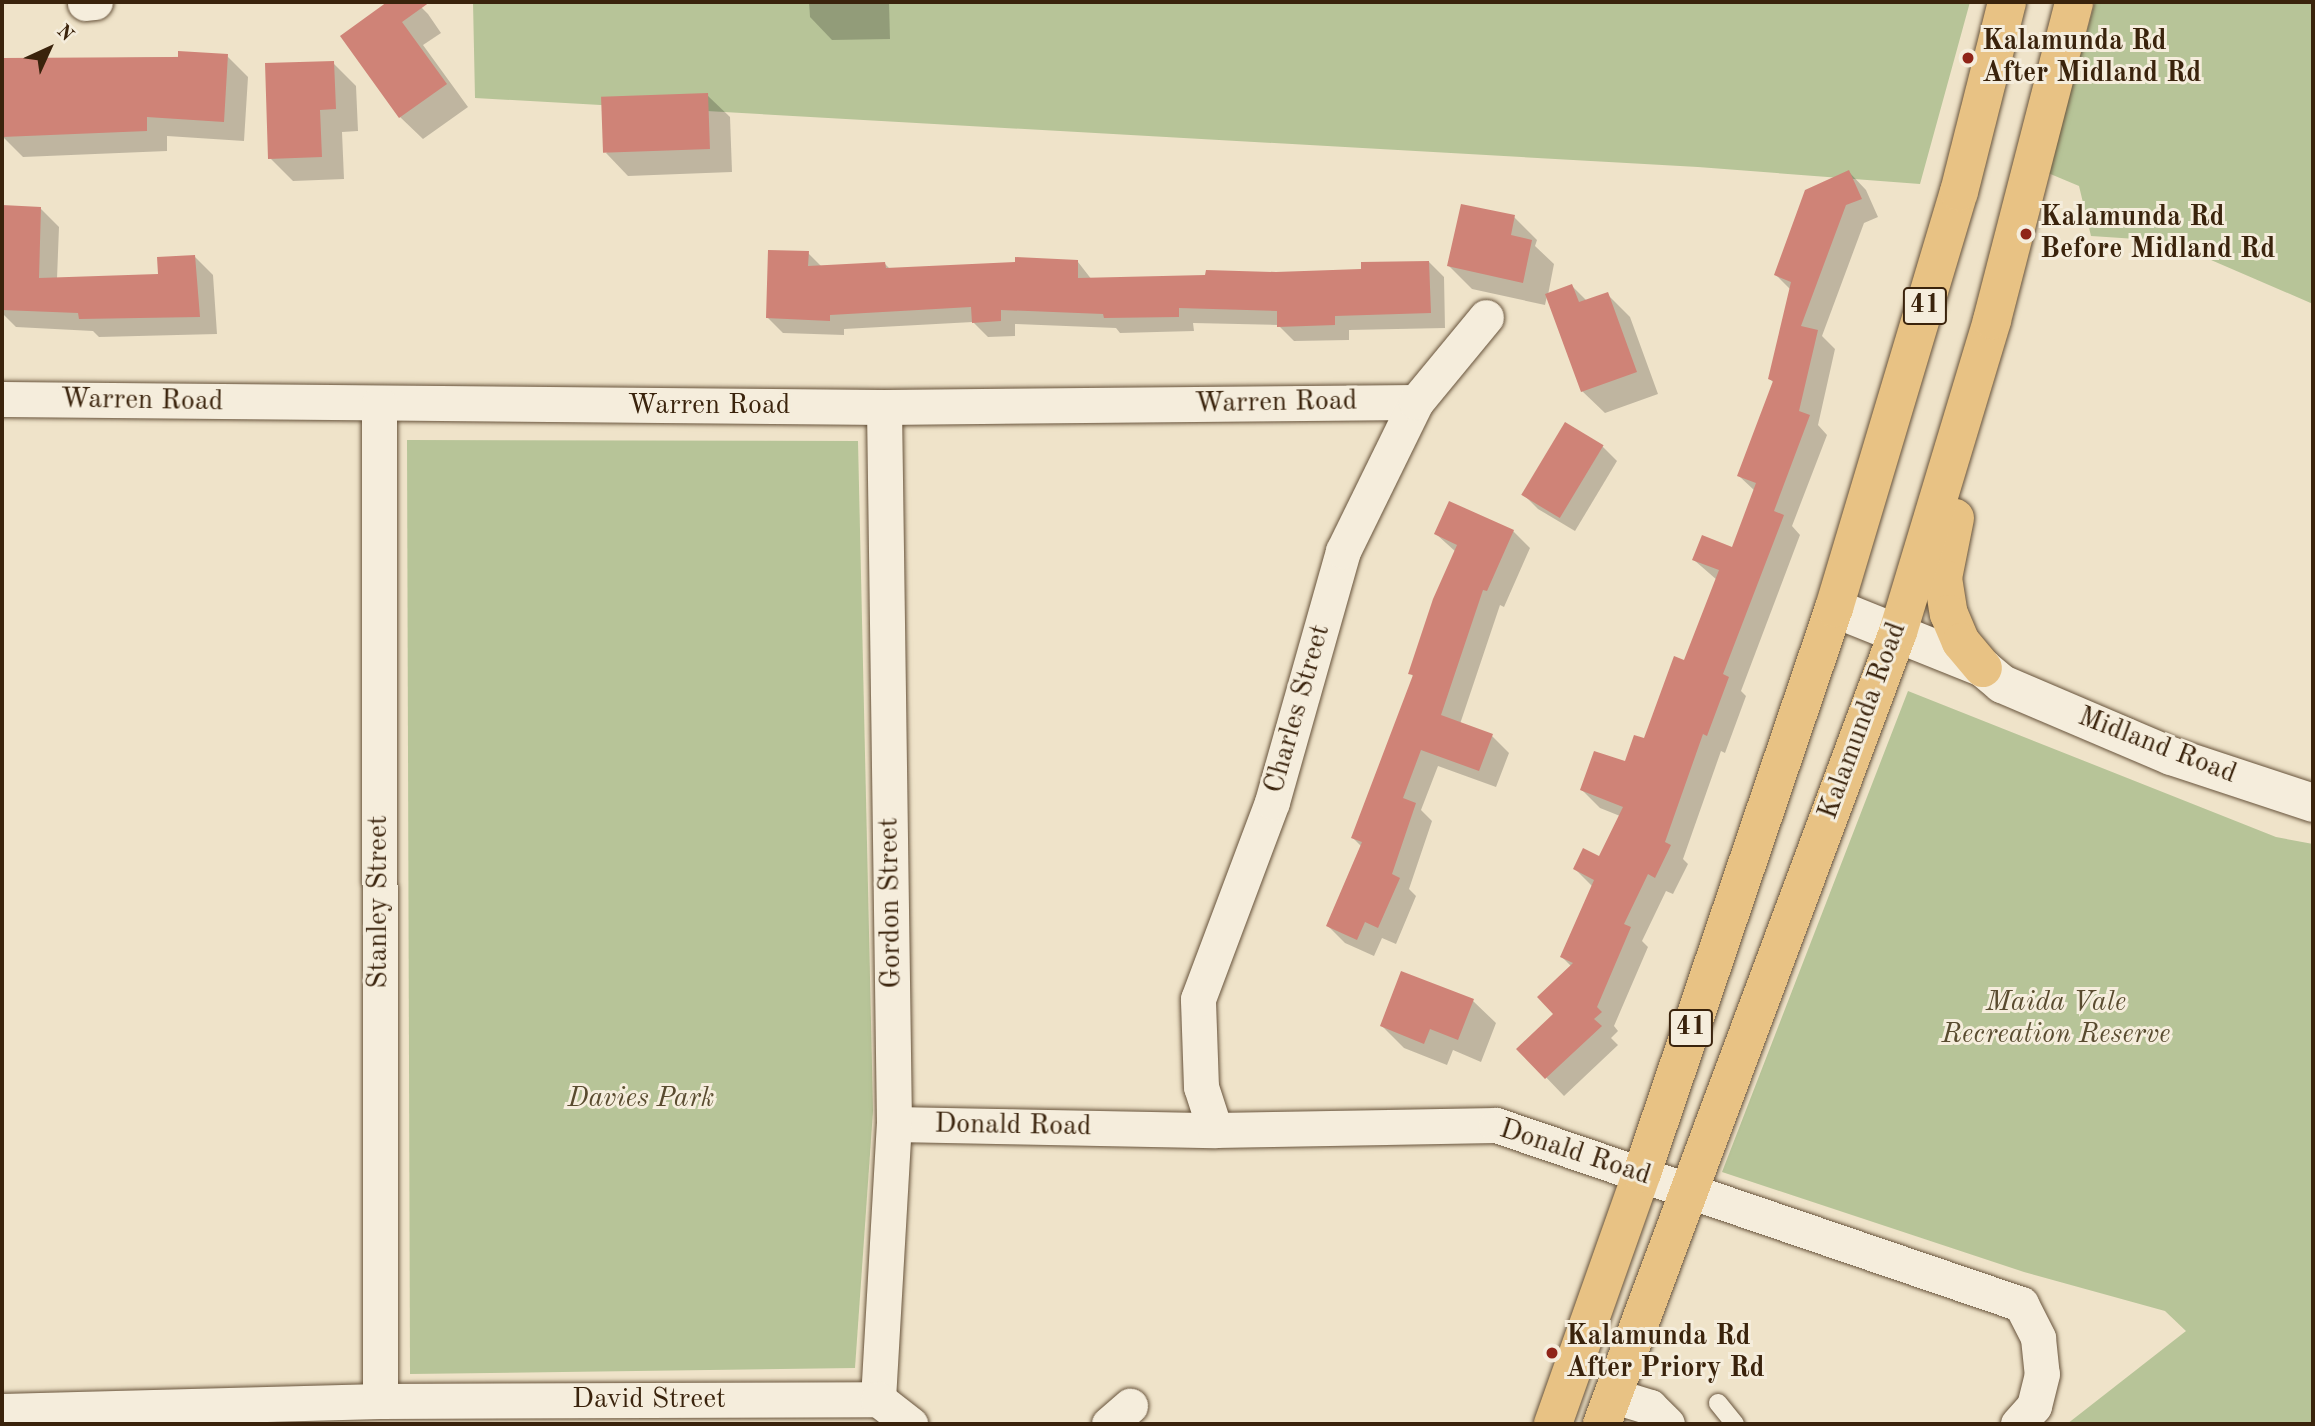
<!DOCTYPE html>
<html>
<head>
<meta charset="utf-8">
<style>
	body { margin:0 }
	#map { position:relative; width:2315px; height:1426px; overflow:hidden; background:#efe3c9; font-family:"Old Standard TT",serif }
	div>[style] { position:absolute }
	.green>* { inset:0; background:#b7c498 }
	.shadow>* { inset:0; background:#0003 }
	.building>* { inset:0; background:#cf8377; transform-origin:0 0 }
	.roads { filter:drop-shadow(0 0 2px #67533b) drop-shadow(0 0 2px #67533b) }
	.lane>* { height:18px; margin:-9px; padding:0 9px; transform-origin:9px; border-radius:9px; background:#f5eddc }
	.street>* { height:35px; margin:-17.5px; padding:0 17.5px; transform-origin:17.5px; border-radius:17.5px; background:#f5eddc }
	.secondary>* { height:38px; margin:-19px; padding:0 19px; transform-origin:19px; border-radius:19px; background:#f5eddc }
	.primary>* { height:38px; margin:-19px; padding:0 19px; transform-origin:19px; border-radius:19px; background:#e8c284 }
	.dots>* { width:19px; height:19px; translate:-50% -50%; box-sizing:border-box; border:4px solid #f5eddc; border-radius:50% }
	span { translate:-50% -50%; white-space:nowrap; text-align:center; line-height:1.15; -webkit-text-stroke:6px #f5eddc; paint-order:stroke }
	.shield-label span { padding:2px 5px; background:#f5eddc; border:2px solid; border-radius:5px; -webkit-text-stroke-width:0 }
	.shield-label { font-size:26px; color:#3a230c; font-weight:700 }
	.poi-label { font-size:28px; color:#3a230c; font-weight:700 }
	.left { translate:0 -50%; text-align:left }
	.street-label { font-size:28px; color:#3a230c }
	.park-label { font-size:28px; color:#594b2f; font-style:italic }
	.frame { position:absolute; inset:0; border:4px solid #3a230c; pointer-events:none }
	.north { position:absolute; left:14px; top:14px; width:70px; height:70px; -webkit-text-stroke:5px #f5eddc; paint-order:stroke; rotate:45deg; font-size:19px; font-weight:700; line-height:28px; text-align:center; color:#3a230c }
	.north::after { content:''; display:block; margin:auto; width:24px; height:32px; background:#3a230c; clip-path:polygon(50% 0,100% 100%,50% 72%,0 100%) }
</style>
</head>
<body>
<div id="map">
	<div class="green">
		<i style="clip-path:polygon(473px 2px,1970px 2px,1920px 184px,1698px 167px,475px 98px)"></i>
		<i style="clip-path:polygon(2095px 2px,2313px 2px,2313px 304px,2167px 241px,2091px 236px,2079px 186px,2048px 173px)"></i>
		<i style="clip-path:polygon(407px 440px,858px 441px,873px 1111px,855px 1368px,410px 1374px)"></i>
		<i style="clip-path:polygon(1908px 691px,2276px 837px,2313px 844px,2313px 1424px,2067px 1424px,2186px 1331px,2165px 1311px,2024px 1272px,1722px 1172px)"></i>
	</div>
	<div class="shadow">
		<i style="clip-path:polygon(150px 2px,231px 2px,231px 4px)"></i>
		<i style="clip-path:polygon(390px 2px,416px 2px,428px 14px,441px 33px,423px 45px,468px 107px,423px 139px,400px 117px,342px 36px)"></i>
		<i style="clip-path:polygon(809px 2px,889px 2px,890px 39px,832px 40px,810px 17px)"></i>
		<i style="clip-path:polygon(227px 56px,248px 77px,244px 141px,167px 136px,167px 151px,23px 157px,2px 136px,2px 60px)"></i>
		<i style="clip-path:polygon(333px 63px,356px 86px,358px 131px,342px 132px,344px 179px,293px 181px,270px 158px)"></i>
		<i style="clip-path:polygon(707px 95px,730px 117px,732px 172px,628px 176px,606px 153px)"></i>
		<i style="clip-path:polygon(1849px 172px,1866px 190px,1878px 217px,1864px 223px,1822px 336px,1835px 349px,1818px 425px,1827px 435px,1792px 526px,1800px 535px,1741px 691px,1746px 696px,1725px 753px,1721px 751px,1683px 859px,1688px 864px,1673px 894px,1666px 891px,1642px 941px,1648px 947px,1614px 1026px,1618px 1031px,1611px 1038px,1618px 1045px,1564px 1096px,1519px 1049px,1556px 1014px,1572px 967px,1562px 957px,1593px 887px,1575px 869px,1600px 858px,1620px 816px,1600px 808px,1582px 790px,1626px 764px,1645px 740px,1685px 662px,1717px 580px,1694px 560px,1733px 549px,1755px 491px,1739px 476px,1774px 383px,1770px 379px,1791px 290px,1776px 275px)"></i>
		<i style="clip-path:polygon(2px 207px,40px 208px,59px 227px,57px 279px,160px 276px,195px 257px,213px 275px,217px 334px,99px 337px,93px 331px,16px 327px,2px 313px)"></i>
		<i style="clip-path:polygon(1514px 217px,1537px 240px,1535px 246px,1554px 264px,1548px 295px,1572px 286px,1587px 301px,1607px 294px,1630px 317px,1658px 394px,1605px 413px,1582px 391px,1547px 296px,1545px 305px,1472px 289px,1449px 266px)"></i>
		<i style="clip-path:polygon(808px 253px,822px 267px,885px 264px,891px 270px,1078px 262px,1092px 280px,1363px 270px,1429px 262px,1444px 277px,1445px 328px,1349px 330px,1349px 340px,1294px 341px,1278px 325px,1193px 323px,1194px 331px,1120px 333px,1116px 328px,1015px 324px,1015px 336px,988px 337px,973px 322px,844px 329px,844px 335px,783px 333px,768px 318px)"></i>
		<i style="clip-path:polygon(1602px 446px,1617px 461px,1575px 531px,1538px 509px,1523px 494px)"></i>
		<i style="clip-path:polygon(1513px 531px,1530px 548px,1504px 607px,1500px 605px,1460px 724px,1492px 736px,1509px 753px,1496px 787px,1438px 766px,1421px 810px,1432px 821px,1409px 889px,1416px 896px,1396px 944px,1382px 938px,1374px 956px,1345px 943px,1328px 926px,1362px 847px,1353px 838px,1414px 677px,1410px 673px,1456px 552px,1436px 534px)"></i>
		<i style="clip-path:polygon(1473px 1001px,1496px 1023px,1481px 1062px,1453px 1050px,1447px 1065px,1404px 1048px,1382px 1026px)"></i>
	</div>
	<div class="building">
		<i style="clip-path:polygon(387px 2px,430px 2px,402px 22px,447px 84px,399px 118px,340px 36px)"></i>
		<i style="clip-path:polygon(178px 51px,228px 54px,224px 122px,147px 117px,147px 131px,2px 137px,2px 58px,178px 57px)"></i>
		<i style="clip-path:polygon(334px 61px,336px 109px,320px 110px,322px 157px,268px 159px,265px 63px)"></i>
		<i style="left:708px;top:93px;width:56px;height:107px;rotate:88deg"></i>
		<i style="clip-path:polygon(1849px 170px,1862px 199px,1846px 205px,1801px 326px,1818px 330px,1799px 411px,1810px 415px,1774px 511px,1784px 515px,1723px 674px,1729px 677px,1707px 736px,1703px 734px,1665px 842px,1671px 845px,1655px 878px,1648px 874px,1624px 924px,1631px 927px,1597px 1007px,1602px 1012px,1594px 1019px,1602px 1026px,1545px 1079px,1516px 1049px,1553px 1014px,1537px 997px,1573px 963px,1560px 957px,1594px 880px,1573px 869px,1583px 848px,1599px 856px,1623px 807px,1580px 790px,1594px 751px,1625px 761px,1634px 735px,1644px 738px,1674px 656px,1684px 660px,1719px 570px,1692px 560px,1702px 535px,1732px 547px,1756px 483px,1737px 476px,1773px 381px,1768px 379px,1791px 282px,1774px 275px,1805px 190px)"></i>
		<i style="clip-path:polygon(1461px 204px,1515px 215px,1511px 235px,1532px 240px,1523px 283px,1447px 266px)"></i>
		<i style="clip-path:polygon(2px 205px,41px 207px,39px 278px,158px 274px,157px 257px,195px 255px,200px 317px,79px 319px,78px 313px,2px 310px)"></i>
		<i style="clip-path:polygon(768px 250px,809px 251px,808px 266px,885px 262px,886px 268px,1015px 262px,1015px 257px,1078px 260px,1078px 278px,1205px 275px,1206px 270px,1276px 272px,1361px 269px,1361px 262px,1429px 261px,1431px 313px,1335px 316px,1335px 325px,1277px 327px,1277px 311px,1179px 308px,1179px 317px,1104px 318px,1103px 314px,1001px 310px,1001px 321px,972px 323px,971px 307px,830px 315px,830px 321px,766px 318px)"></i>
		<i style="clip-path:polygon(1572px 284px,1579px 302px,1608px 292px,1637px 372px,1581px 392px,1545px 294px)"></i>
		<i style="left:1565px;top:422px;width:45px;height:85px;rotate:31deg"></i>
		<i style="clip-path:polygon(1449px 501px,1514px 530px,1487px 591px,1483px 590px,1441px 715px,1493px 734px,1479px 771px,1421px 750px,1403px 798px,1416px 803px,1392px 874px,1400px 878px,1378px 928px,1365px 922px,1357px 940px,1326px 926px,1362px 842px,1351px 838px,1413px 675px,1408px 674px,1433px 599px,1457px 545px,1434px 534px)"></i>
		<i style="clip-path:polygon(1401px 971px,1474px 999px,1458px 1040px,1430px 1029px,1424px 1044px,1380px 1026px)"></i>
	</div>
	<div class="roads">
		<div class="lane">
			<i style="left:1718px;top:1403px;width:27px;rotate:51deg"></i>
		</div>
		<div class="street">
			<i style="left:85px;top:3px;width:10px;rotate:-6deg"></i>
			<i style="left:2px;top:399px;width:882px;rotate:0.52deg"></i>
			<i style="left:884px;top:407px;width:532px;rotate:-0.54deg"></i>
			<i style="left:379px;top:404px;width:997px;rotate:89.94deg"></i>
			<i style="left:894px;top:1124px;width:321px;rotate:1.1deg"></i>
			<i style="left:1215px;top:1130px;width:281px;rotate:-1deg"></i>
			<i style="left:1496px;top:1125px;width:555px;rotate:18.83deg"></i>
			<i style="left:2021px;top:1304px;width:38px;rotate:63deg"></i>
			<i style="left:2038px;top:1338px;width:36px;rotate:84deg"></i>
			<i style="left:2042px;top:1374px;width:33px;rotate:104deg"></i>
			<i style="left:2034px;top:1406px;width:24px;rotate:132deg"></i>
			<i style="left:1215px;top:1130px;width:45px;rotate:-108deg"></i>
			<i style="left:1201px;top:1087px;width:88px;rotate:-92deg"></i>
			<i style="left:1198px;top:999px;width:210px;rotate:-69.4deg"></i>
			<i style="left:1272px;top:802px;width:261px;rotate:-74.2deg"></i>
			<i style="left:1343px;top:551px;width:166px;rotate:-63.9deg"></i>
			<i style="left:1416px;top:402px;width:110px;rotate:-50.5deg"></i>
			<i style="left:1611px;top:1395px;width:41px;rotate:17.1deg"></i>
			<i style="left:1650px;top:1407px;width:24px;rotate:45deg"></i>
			<i style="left:878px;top:1399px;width:275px;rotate:-86.7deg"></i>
			<i style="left:894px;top:1124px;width:717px;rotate:-90.8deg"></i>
			<i style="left:2px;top:1411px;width:378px;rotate:-1.5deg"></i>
			<i style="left:380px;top:1401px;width:498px;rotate:-0.2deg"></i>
			<i style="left:878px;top:1399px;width:41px;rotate:38deg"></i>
			<i style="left:1109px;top:1424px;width:28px;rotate:-41deg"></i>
		</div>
		<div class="secondary">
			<i style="left:1834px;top:608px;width:161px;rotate:21.9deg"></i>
			<i style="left:1983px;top:668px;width:25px;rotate:40deg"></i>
			<i style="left:2002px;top:684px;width:184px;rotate:23.1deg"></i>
			<i style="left:2171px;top:756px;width:150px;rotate:18.3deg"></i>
		</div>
		<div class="primary">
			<i style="left:1955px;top:518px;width:61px;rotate:101.3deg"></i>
			<i style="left:1943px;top:578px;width:36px;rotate:81deg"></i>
			<i style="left:1949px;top:614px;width:30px;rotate:67deg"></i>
			<i style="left:1961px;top:642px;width:34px;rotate:50deg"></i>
			<i style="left:1553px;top:1424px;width:266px;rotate:-70.5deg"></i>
			<i style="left:1642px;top:1173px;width:597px;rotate:-71.23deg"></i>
			<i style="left:1834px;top:608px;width:434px;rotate:-73.3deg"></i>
			<i style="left:1959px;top:192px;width:196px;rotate:-75.8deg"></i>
			<i style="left:1602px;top:1424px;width:846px;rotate:-69.51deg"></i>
			<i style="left:1898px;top:632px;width:326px;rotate:-73.2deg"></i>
			<i style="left:1992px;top:320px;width:328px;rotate:-75.5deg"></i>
		</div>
	</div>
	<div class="dots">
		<i style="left:1968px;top:58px;background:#8f2418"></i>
		<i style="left:2026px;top:234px;background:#8f2418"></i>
		<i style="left:1552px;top:1353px;background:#8f2418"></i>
	</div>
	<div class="shield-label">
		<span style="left:1925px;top:306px">41</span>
		<span style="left:1691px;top:1028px">41</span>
	</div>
	<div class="poi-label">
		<span class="left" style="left:1982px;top:58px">Kalamunda Rd<br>After Midland Rd</span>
		<span class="left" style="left:2040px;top:234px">Kalamunda Rd<br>Before Midland Rd</span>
		<span class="left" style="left:1566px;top:1353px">Kalamunda Rd<br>After Priory Rd</span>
	</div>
	<div class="street-label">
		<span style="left:142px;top:401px;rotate:1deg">Warren Road</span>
		<span style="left:1276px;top:403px;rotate:-1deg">Warren Road</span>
		<span style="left:709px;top:406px">Warren Road</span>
		<span style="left:1298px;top:709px;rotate:-74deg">Charles Street</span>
		<span style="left:1863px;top:721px;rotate:-70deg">Kalamunda Road</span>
		<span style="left:2157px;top:746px;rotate:21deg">Midland Road</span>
		<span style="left:379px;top:902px;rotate:-90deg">Stanley Street</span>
		<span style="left:891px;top:903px;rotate:-91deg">Gordon Street</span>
		<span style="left:1013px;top:1126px;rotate:1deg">Donald Road</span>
		<span style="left:1575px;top:1153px;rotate:18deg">Donald Road</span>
		<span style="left:649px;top:1400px">David Street</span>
	</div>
	<div class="park-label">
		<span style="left:2056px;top:1019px">Maida Vale<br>Recreation Reserve</span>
		<span style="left:641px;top:1099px">Davies Park</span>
	</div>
	<div class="frame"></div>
	<div class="north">N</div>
</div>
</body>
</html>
